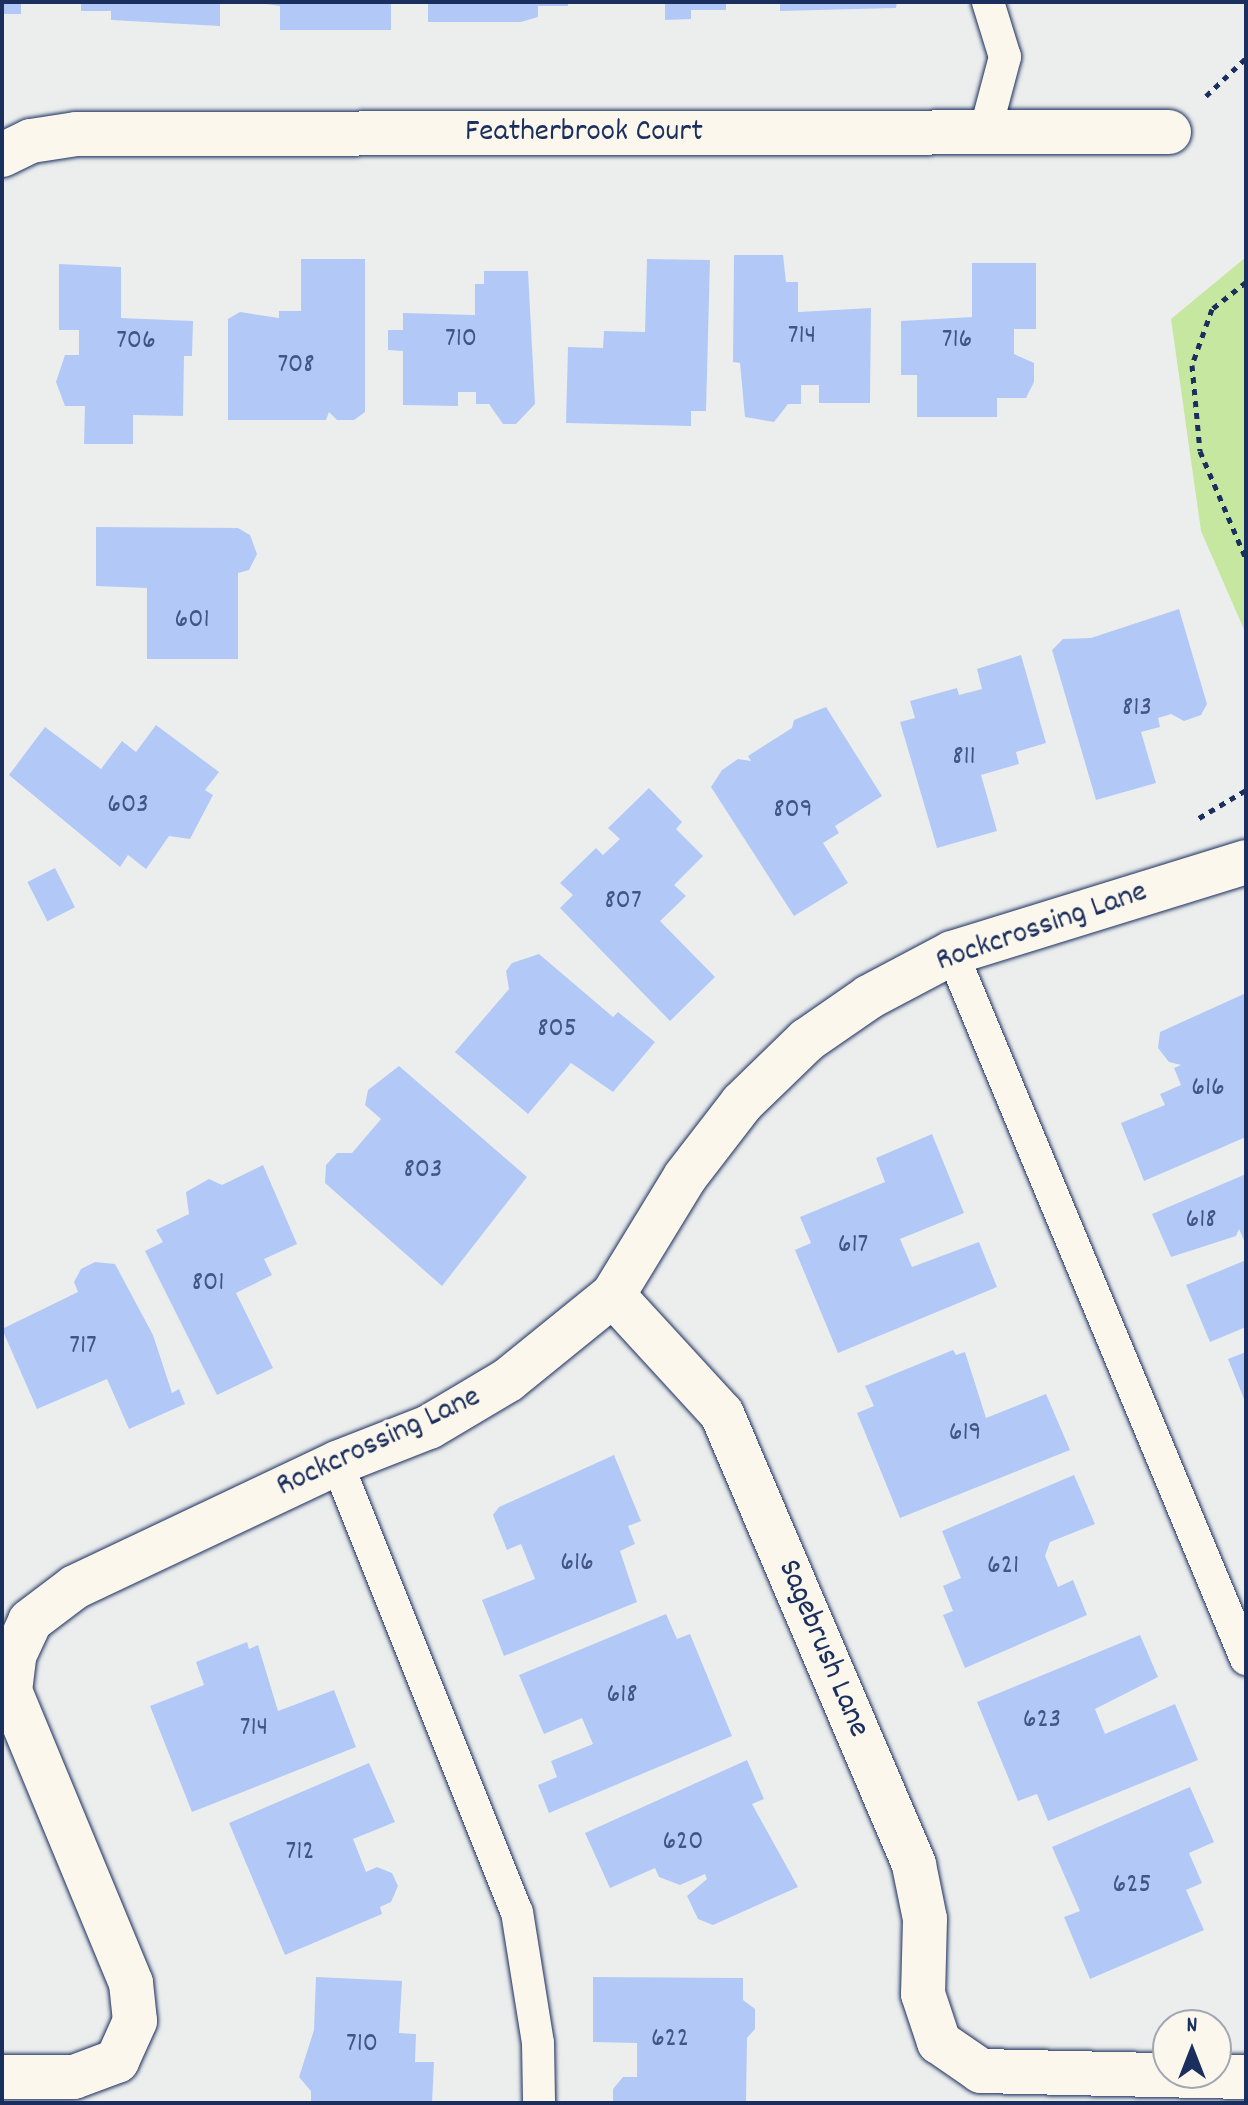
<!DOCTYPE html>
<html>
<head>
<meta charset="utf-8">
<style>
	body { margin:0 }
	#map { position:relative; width:1248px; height:2105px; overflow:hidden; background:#eceeee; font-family:Dekko,sans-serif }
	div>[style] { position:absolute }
	.green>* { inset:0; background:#c5e7a0 }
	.building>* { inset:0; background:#b2c9f7; transform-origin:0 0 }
	.path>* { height:5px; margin-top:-2.5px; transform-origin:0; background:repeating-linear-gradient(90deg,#1b2f5e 0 6px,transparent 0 12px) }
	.roads { filter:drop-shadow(0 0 2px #1b2f5e) drop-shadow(0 0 2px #1b2f5e) }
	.service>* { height:32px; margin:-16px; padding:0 16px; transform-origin:16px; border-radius:16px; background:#fbf7ec }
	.minor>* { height:44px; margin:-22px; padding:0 22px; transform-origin:22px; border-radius:22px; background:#fbf7ec }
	span { translate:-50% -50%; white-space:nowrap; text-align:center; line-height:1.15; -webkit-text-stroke:7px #fbf7ec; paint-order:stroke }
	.number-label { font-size:28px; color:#415684 }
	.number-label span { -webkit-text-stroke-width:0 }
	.street-label { font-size:32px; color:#1b2f5e }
	.frame { position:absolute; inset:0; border:4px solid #1b2f5e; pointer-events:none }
	.north { position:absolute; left:1152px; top:2009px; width:80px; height:80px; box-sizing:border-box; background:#fbf7ec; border:2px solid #a1a7b3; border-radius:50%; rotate:0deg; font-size:22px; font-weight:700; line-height:32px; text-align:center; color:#1b2f5e }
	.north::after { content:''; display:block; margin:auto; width:28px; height:36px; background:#1b2f5e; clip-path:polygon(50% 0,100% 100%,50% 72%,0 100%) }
</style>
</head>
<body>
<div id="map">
	<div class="green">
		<i style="clip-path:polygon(1246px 257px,1246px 634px,1201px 531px,1171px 319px)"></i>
	</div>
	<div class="building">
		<i style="left:2px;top:2px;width:19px;height:12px"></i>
		<i style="clip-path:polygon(81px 2px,220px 2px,220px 26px,111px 20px,111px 11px,81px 11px)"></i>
		<i style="clip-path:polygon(253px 2px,391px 2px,391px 30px,280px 30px,280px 6px)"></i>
		<i style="clip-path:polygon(428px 2px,568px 2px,568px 6px,538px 6px,538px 17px,521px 22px,428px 22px)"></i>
		<i style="clip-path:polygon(665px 2px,726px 2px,726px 10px,691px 10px,691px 19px,665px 20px)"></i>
		<i style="clip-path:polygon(780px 2px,897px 2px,896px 8px,780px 11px)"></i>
		<i style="clip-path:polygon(734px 255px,783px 255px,786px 282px,798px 282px,798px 312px,871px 308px,870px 403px,819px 403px,819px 385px,801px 385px,801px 404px,788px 404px,774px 422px,745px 417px,740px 363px,733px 362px)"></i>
		<i style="clip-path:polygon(301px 259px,365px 259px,365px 412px,354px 420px,337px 420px,329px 412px,326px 420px,228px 420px,228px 319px,240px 312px,279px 318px,279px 311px,301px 311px)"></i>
		<i style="clip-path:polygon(647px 259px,710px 260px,706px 411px,691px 411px,691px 426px,566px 423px,568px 347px,603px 348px,604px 331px,645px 332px)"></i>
		<i style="clip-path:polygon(972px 263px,1036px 263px,1036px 329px,1014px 329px,1014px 354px,1034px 363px,1034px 382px,1026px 398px,997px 398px,997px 417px,917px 417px,917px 375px,901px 375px,901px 321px,972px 317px)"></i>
		<i style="clip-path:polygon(59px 264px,121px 267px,121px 318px,193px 321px,192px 356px,184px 356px,183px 416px,133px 415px,133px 444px,84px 444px,85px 406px,65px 406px,56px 382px,65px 355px,79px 355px,79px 330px,59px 330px)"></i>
		<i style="clip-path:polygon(484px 271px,528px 271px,535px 404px,516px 424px,503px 424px,489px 404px,476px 404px,476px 392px,458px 392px,458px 406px,403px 405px,403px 351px,388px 350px,388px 330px,403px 330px,403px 313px,475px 315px,475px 284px,484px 284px)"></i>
		<i style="clip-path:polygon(96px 527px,238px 528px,250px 535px,257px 554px,249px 570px,238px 573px,238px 659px,147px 659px,147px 588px,96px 586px)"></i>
		<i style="clip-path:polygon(1179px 609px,1207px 704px,1201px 715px,1184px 721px,1171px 714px,1158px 718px,1160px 727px,1141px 732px,1156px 783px,1096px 800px,1052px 650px,1063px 639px,1091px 638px)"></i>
		<i style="clip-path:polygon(1021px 655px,1046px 743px,1016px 752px,1019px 764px,981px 775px,997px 831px,937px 848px,900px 722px,915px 718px,910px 701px,957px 688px,959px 695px,982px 689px,977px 669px)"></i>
		<i style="clip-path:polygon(826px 707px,882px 796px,835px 826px,839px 833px,823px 843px,848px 883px,794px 916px,711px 787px,722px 770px,738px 759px,751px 761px,748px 756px,792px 728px,794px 720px)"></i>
		<i style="clip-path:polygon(156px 725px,219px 772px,205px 790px,213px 795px,190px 839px,169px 836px,146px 869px,128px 855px,120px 867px,9px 775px,45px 727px,101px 769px,122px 741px,136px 752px)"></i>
		<i style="clip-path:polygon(649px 788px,682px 822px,676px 829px,703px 856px,674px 885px,686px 896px,660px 921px,715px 977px,670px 1021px,560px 908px,573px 895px,560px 883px,596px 848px,603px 855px,620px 839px,608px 828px)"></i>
		<i style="left:55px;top:868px;width:44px;height:31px;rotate:63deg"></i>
		<i style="clip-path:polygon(539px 954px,613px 1017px,618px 1012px,655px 1042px,613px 1092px,571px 1063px,528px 1114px,455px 1052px,509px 989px,506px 971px,512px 963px)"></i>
		<i style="clip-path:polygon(1246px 993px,1246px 1137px,1144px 1181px,1121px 1123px,1165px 1105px,1160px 1094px,1181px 1085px,1174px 1068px,1181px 1065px,1169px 1062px,1158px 1048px,1160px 1032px)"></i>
		<i style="clip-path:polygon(399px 1066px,527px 1177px,442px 1286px,325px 1183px,326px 1165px,337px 1153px,352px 1153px,381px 1119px,365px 1105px,368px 1090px)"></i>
		<i style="clip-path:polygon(932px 1134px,964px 1213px,900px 1239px,912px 1267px,979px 1242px,997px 1287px,838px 1353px,795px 1250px,811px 1243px,800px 1217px,885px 1182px,876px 1158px)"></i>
		<i style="clip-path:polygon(263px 1165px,297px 1244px,264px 1259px,272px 1275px,236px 1293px,273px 1368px,217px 1395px,145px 1251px,163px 1242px,156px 1230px,189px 1214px,186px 1192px,209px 1179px,222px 1185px)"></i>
		<i style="clip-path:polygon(1246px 1174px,1246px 1245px,1239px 1229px,1236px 1236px,1171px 1257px,1152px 1214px)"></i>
		<i style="clip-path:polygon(1246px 1260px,1246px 1327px,1210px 1342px,1186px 1285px)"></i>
		<i style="clip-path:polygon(95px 1262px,115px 1264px,153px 1335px,172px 1393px,179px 1389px,185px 1404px,129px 1429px,107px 1379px,37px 1409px,2px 1329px,78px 1292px,74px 1282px,81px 1269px)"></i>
		<i style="clip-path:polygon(953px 1350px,956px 1355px,965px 1352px,986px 1418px,1046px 1394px,1070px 1450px,900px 1518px,857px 1413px,874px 1406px,865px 1386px)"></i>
		<i style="clip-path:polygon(1246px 1352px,1246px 1404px,1228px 1359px)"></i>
		<i style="clip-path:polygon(614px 1455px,641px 1521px,628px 1526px,635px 1544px,620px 1551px,637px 1602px,504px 1656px,482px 1600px,535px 1579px,521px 1544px,507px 1550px,493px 1515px,499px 1507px)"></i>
		<i style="clip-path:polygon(1074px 1475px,1095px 1524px,1050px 1542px,1045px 1556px,1058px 1587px,1073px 1580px,1087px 1615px,965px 1668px,943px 1615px,953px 1611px,943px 1586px,961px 1578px,942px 1531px)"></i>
		<i style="clip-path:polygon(666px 1614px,677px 1639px,690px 1634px,732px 1736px,549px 1813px,538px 1785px,557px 1777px,551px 1761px,593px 1744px,582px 1718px,544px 1734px,519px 1675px)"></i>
		<i style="clip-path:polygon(1140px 1635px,1158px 1677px,1095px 1709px,1105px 1734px,1175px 1704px,1198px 1760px,1048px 1821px,1037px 1794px,1018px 1801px,977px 1702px)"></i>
		<i style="clip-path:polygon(247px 1642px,249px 1649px,258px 1645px,278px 1711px,334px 1690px,356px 1747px,192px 1812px,150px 1706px,204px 1685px,196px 1662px)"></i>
		<i style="clip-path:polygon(747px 1760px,764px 1799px,752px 1804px,798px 1887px,713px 1925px,698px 1919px,687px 1896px,707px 1879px,705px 1874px,680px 1885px,659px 1877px,655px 1868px,610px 1888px,585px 1833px)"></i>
		<i style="clip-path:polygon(369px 1763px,395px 1822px,353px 1839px,366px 1872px,377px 1867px,392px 1873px,398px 1886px,391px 1902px,380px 1907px,382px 1914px,285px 1955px,229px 1823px)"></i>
		<i style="clip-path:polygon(1190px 1787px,1214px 1842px,1189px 1853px,1202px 1883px,1186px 1890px,1204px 1930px,1090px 1979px,1064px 1917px,1080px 1911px,1052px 1847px)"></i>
		<i style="clip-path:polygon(316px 1977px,402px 1981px,399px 2033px,416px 2034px,415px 2062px,434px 2062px,432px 2103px,311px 2103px,311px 2091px,299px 2077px,314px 2030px)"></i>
		<i style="clip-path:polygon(593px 1977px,743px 1978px,743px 2000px,755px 2009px,755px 2029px,747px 2038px,746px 2103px,613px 2103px,613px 2089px,623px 2077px,637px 2077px,637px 2043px,593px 2042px)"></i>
	</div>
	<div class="path">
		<i style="left:1206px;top:96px;width:55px;rotate:-43.5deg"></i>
		<i style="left:1246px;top:282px;width:43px;rotate:141.5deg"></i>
		<i style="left:1212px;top:309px;width:59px;rotate:109.7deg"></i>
		<i style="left:1192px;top:365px;width:86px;rotate:84.7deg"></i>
		<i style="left:1200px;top:451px;width:117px;rotate:66.9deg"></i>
		<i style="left:1199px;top:818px;width:55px;rotate:-30.8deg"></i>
	</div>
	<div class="roads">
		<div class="service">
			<i style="left:985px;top:132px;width:78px;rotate:-75.1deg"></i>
			<i style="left:1005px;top:57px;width:58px;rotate:-107.2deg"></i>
			<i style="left:952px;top:953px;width:765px;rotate:67.39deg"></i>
			<i style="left:337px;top:1463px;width:484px;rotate:68.2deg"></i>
			<i style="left:517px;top:1912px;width:133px;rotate:80.9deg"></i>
			<i style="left:538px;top:2043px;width:60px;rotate:89deg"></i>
		</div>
		<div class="minor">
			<i style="left:2px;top:155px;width:32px;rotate:-26deg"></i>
			<i style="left:31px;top:141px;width:46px;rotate:-8.8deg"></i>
			<i style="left:76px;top:134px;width:1093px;rotate:-0.1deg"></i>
			<i style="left:613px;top:1295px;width:161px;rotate:47.5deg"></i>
			<i style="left:722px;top:1414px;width:490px;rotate:66.9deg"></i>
			<i style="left:914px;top:1865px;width:55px;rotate:78.5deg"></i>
			<i style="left:925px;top:1919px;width:75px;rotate:91.5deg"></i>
			<i style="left:923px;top:1994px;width:51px;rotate:71.6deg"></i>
			<i style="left:939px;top:2042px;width:51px;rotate:34.6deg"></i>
			<i style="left:981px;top:2071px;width:265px;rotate:1.3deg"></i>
			<i style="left:2px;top:2077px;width:72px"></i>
			<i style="left:74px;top:2077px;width:46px;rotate:-20.4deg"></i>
			<i style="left:117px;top:2061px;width:44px;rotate:-65.8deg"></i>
			<i style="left:135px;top:2021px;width:38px;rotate:-96deg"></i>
			<i style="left:131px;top:1983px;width:316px;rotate:-112.5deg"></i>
			<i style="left:10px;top:1691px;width:35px;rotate:-83deg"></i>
			<i style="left:14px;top:1656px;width:38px;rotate:-65deg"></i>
			<i style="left:30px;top:1621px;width:56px;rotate:-37.1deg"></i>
			<i style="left:75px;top:1587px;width:290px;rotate:-25.3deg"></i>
			<i style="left:337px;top:1463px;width:99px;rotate:-21.4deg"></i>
			<i style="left:429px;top:1427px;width:92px;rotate:-30.7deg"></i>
			<i style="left:508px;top:1380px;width:135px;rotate:-39deg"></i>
			<i style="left:613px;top:1295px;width:138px;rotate:-58.6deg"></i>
			<i style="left:685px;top:1177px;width:93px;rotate:-52.4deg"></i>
			<i style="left:742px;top:1103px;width:91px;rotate:-44.1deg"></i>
			<i style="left:807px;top:1040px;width:75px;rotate:-34.7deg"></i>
			<i style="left:869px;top:997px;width:94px;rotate:-27.9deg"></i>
			<i style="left:952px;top:953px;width:308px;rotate:-17.2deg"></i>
		</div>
	</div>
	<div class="number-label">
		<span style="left:802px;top:337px">714</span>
		<span style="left:461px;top:340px">710</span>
		<span style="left:957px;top:341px">716</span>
		<span style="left:136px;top:342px">706</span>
		<span style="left:296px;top:366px">708</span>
		<span style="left:192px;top:621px">601</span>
		<span style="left:1137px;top:709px">813</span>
		<span style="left:964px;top:758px">811</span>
		<span style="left:128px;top:806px">603</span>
		<span style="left:793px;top:811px">809</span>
		<span style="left:623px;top:902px">807</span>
		<span style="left:557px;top:1030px">805</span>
		<span style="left:1208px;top:1089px">616</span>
		<span style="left:423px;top:1171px">803</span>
		<span style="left:1201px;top:1221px">618</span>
		<span style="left:853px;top:1246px">617</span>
		<span style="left:208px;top:1284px">801</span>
		<span style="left:83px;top:1347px">717</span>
		<span style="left:965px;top:1434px">619</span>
		<span style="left:577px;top:1564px">616</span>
		<span style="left:1003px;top:1567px">621</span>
		<span style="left:622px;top:1696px">618</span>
		<span style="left:1042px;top:1721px">623</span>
		<span style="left:254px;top:1729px">714</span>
		<span style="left:683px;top:1843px">620</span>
		<span style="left:300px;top:1853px">712</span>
		<span style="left:1132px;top:1886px">625</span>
		<span style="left:670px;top:2040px">622</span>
		<span style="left:362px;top:2045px">710</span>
	</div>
	<div class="street-label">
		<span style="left:584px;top:133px">Featherbrook Court</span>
		<span style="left:1042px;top:928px;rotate:-19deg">Rockcrossing Lane</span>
		<span style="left:379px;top:1443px;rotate:-25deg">Rockcrossing Lane</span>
		<span style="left:822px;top:1649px;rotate:67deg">Sagebrush Lane</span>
	</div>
	<div class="frame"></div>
	<div class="north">N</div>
</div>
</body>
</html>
